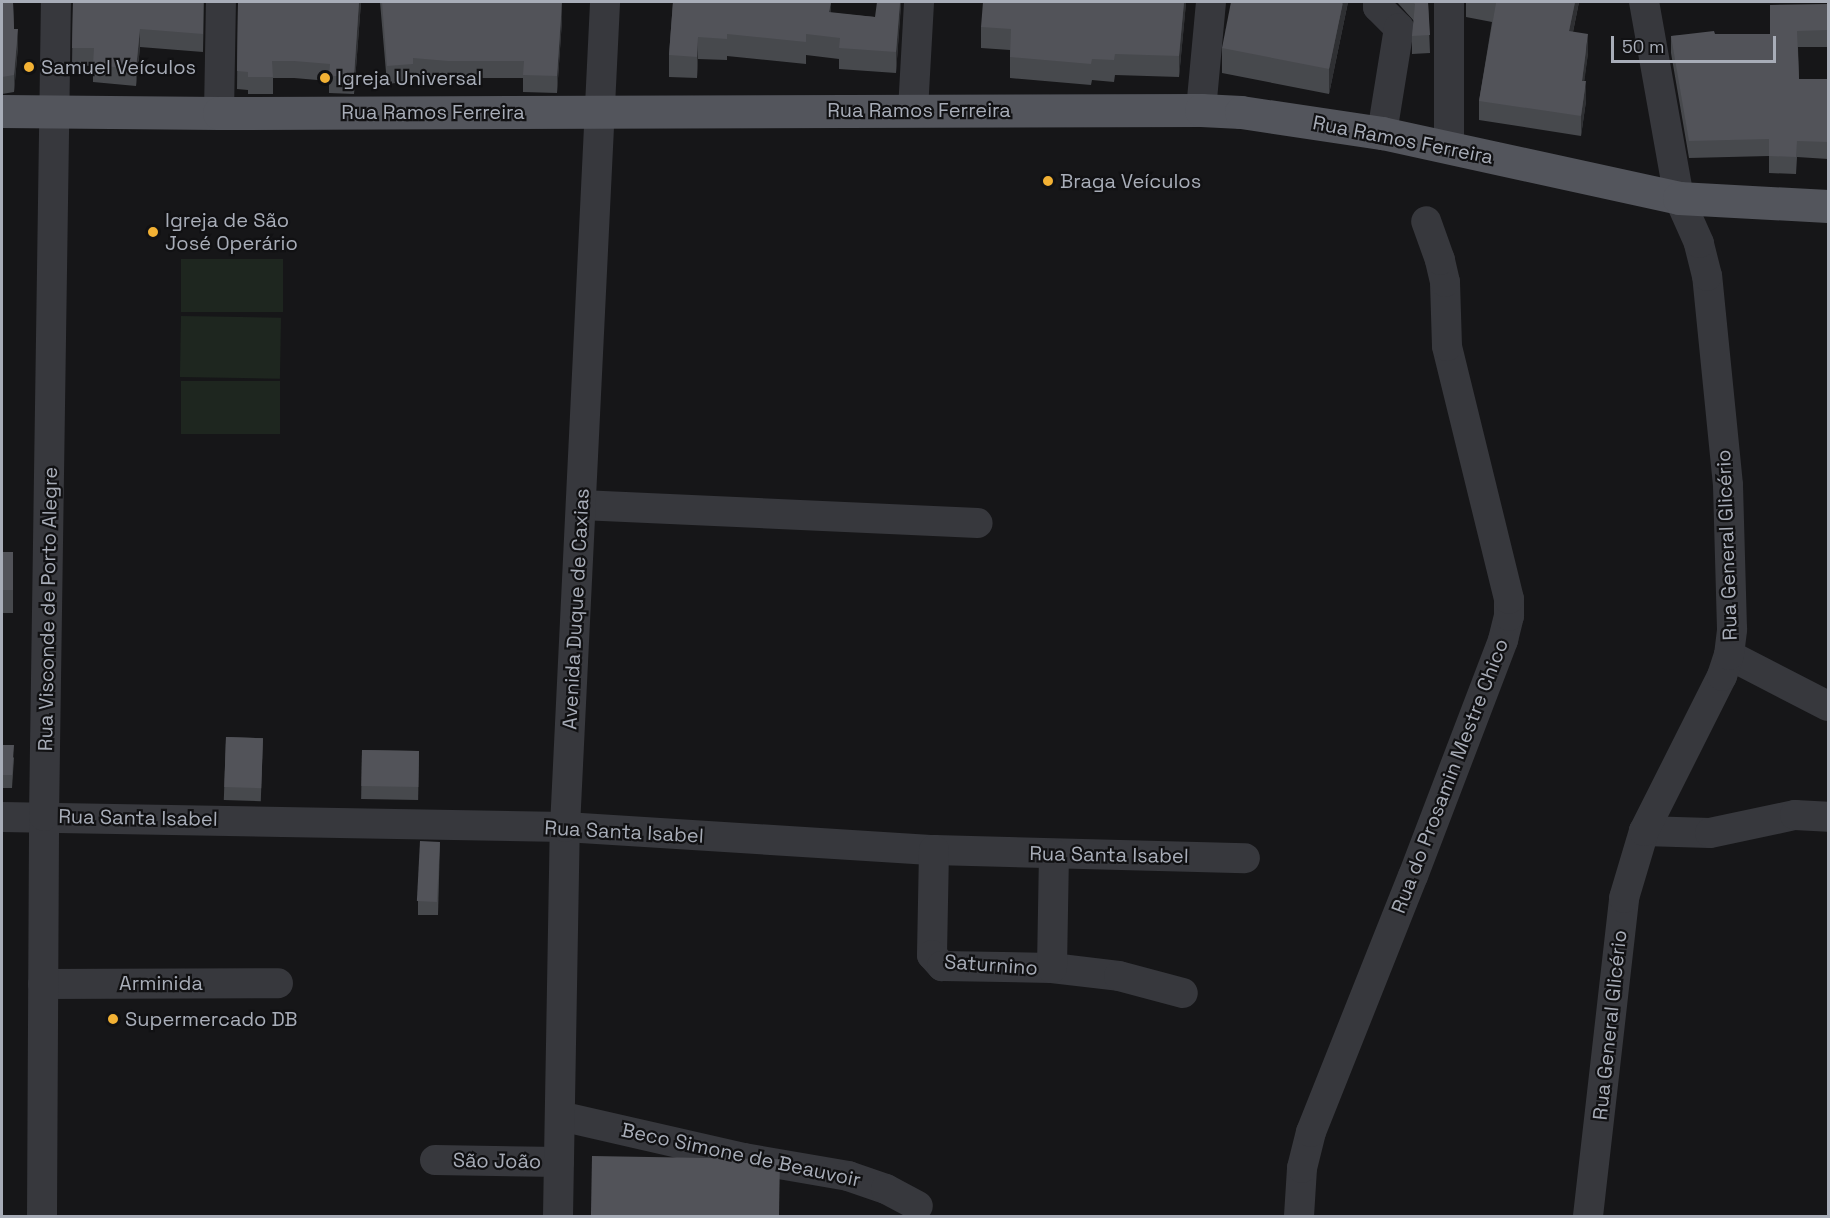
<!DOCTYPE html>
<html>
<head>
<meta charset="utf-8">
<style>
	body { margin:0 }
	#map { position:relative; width:1830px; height:1218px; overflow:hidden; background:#161618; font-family:"Space Grotesk",sans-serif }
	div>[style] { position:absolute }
	.green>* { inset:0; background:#1e261f; transform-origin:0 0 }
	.minor>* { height:30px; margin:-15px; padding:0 15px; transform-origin:15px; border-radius:15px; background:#37383d }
	.major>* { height:33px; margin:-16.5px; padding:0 16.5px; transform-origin:16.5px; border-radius:16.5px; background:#53555c }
	.wall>* { inset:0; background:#47494d; transform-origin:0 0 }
	.shaded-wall>* { inset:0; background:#2f3033 }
	.building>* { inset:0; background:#525359; transform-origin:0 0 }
	.dots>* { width:16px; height:16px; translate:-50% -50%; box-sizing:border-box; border:3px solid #111113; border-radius:50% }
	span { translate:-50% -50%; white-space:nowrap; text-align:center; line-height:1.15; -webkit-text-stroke:4.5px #111113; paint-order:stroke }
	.poi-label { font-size:20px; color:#a8adb8 }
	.left { translate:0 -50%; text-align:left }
	.street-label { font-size:20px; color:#a8adb8 }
	.frame { position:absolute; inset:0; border:3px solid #a8adb8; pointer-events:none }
	.scale { position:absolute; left:1611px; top:36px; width:165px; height:27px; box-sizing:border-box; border:3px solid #a8adb8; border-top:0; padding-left:8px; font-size:18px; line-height:21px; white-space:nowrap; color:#a8adb8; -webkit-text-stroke:4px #111113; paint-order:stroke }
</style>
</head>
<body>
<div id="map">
	<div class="green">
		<i style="left:181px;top:259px;width:102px;height:53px"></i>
		<i style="left:181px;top:316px;width:100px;height:61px;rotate:1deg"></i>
		<i style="left:181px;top:381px;width:99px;height:53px"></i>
	</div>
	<div class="minor">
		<i style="left:1378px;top:2px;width:5px;rotate:90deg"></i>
		<i style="left:1378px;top:7px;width:30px;rotate:45deg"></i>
		<i style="left:1399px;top:28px;width:106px;rotate:99.2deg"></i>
		<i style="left:913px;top:110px;width:108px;rotate:-86.8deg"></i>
		<i style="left:1201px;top:110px;width:108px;rotate:-84.7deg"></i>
		<i style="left:219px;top:113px;width:111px;rotate:-89deg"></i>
		<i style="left:1449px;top:148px;width:146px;rotate:-90deg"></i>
		<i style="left:581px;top:505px;width:397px;rotate:2.6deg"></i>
		<i style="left:1729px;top:655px;width:111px;rotate:27.3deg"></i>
		<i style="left:2px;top:817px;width:563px;rotate:1.02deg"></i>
		<i style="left:565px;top:827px;width:370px;rotate:3.6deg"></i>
		<i style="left:934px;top:850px;width:311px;rotate:1.5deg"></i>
		<i style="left:1644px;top:831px;width:66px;rotate:1.7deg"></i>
		<i style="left:1710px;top:833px;width:87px;rotate:-12deg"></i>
		<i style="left:1795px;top:815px;width:33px;rotate:3deg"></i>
		<i style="left:934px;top:850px;width:105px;rotate:91.1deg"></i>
		<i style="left:932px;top:955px;width:15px;rotate:48deg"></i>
		<i style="left:942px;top:966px;width:110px;rotate:1deg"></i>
		<i style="left:1052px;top:968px;width:67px;rotate:6.8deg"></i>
		<i style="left:1119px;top:976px;width:66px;rotate:14.9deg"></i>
		<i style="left:1052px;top:968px;width:114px;rotate:-89deg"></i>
		<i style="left:43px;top:984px;width:235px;rotate:-0.2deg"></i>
		<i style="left:560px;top:1116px;width:189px;rotate:12.9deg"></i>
		<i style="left:744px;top:1158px;width:106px;rotate:9.8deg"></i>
		<i style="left:848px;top:1176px;width:40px;rotate:18.9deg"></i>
		<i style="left:886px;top:1189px;width:36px;rotate:28deg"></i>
		<i style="left:435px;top:1160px;width:124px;rotate:0.9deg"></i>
		<i style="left:42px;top:1216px;width:400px;rotate:-89.7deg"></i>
		<i style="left:44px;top:816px;width:814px;rotate:-89.16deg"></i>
		<i style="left:558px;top:1216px;width:389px;rotate:-89deg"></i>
		<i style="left:565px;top:827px;width:826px;rotate:-87.22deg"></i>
		<i style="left:1299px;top:1216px;width:48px;rotate:-86.4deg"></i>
		<i style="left:1302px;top:1168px;width:37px;rotate:-76deg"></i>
		<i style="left:1311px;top:1132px;width:276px;rotate:-68.3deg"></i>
		<i style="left:1413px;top:876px;width:253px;rotate:-69.1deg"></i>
		<i style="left:1503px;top:640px;width:25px;rotate:-76deg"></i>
		<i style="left:1509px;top:616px;width:17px;rotate:-90deg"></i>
		<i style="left:1509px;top:599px;width:260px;rotate:-103.8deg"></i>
		<i style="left:1447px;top:346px;width:64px;rotate:-91.8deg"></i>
		<i style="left:1445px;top:282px;width:23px;rotate:-103deg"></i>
		<i style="left:1440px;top:260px;width:41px;rotate:-109.7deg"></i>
		<i style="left:1588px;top:1216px;width:320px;rotate:-83.5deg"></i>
		<i style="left:1624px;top:898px;width:70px;rotate:-73.4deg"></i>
		<i style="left:1644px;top:831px;width:174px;rotate:-63.3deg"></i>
		<i style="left:1722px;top:676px;width:22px;rotate:-72deg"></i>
		<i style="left:1729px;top:655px;width:26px;rotate:-83deg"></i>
		<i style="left:1732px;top:629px;width:144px;rotate:-91.6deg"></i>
		<i style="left:1728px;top:485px;width:210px;rotate:-95.7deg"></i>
		<i style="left:1707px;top:276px;width:34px;rotate:-104deg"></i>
		<i style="left:1699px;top:243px;width:49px;rotate:-114deg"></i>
		<i style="left:1679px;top:198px;width:199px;rotate:-100.1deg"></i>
	</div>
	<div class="major">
		<i style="left:2px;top:111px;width:217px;rotate:0.5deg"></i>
		<i style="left:219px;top:113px;width:982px;rotate:-0.18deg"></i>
		<i style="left:1201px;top:110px;width:40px;rotate:2.9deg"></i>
		<i style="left:1241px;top:112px;width:143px;rotate:8.5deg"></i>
		<i style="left:1382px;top:133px;width:304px;rotate:12.3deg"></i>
		<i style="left:1679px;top:198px;width:149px;rotate:3.1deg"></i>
	</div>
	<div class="wall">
		<i style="clip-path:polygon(2px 2px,13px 2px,14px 29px,18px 46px,14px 92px,2px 94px)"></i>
		<i style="clip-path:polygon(73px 2px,204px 2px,203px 52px,140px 47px,136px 86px,93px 82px,93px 66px,72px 65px)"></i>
		<i style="clip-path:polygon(238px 2px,361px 2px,354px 94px,329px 93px,329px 81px,294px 78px,273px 78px,273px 94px,248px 94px,248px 90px,237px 89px)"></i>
		<i style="clip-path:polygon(380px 2px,561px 2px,562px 20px,557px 93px,523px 92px,523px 78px,448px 78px,413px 75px,413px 81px,387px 84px)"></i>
		<i style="clip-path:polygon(673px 2px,831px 2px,831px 13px,875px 17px,901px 2px,896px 73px,839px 69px,839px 59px,806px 55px,806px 64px,727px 56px,727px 60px,698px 59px,697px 78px,669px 77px,669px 55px)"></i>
		<i style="clip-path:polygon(1186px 2px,1179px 77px,1115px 75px,1114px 82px,1092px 80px,1091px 85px,1010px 78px,1010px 50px,981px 48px,981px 27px)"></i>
		<i style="clip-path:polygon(1348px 2px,1329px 94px,1222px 73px,1222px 48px)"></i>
		<i style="clip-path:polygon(1397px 2px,1428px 2px,1430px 53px,1412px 54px,1412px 36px,1414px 21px)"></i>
		<i style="clip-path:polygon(1466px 2px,1579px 2px,1573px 32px,1588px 53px,1584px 81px,1586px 101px,1581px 136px,1479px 120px,1479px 101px,1492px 22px,1466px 17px)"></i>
		<i style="clip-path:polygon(1828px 4px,1828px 47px,1798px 47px,1799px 79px,1828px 79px,1828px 159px,1797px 157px,1796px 174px,1769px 173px,1769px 156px,1689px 158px,1671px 53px,1671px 36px,1715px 34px,1770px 34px)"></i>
		<i style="left:2px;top:552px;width:11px;height:61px"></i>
		<i style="left:226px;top:737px;width:37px;height:63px;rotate:2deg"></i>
		<i style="clip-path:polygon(2px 745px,14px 758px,12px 788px,2px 788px)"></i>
		<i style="left:362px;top:750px;width:57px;height:49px;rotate:1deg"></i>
		<i style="clip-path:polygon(440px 842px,438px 915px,418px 915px,418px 901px)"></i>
	</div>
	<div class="shaded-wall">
		<i style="clip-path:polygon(359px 2px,361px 2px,354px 94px,354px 76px)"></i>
		<i style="clip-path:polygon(562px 2px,562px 20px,557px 93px,557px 76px)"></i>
		<i style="clip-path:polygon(831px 2px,831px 17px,829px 12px)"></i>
		<i style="clip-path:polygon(900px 2px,901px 2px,901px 7px,896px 73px,896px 52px)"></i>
		<i style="clip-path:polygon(1184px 2px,1186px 2px,1186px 4px,1179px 77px,1179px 56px)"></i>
		<i style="clip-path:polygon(1343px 2px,1348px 2px,1329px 94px,1329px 69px)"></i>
		<i style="clip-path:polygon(1575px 2px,1579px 2px,1569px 51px,1569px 31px)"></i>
		<i style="clip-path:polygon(18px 29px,18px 46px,14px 92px,14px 75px)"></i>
		<i style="clip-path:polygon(140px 29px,140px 47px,136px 86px,136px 69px)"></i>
		<i style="clip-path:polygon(1588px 34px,1588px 53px,1582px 100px,1582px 81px)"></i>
		<i style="clip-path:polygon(698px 37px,698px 59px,697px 78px,697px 57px)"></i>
		<i style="clip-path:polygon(1586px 81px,1586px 101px,1581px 136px,1581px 116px)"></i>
	</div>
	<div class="building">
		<i style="clip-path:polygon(2px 2px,13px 2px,14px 29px,18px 29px,14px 75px,2px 77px)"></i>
		<i style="clip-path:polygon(73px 2px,203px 2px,203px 34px,140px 29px,136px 69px,93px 65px,94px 48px,72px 48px)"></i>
		<i style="clip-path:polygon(238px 2px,359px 2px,354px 76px,329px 76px,330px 64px,294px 61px,272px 61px,273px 77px,248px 77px,248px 72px,237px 71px)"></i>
		<i style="clip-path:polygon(382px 2px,562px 2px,557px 76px,523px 75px,524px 61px,448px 61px,413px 58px,413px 64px,387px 66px)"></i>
		<i style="clip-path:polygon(673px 2px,831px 2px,829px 12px,875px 17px,877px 2px,900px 2px,896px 52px,839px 48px,840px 38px,806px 34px,806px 42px,727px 34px,727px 39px,698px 37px,697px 57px,669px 55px)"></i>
		<i style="clip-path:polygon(983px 2px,1184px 2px,1179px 56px,1115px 54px,1114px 60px,1092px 59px,1091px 64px,1010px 57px,1011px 29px,981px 27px)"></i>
		<i style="clip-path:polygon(1231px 2px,1343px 2px,1329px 69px,1222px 48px)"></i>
		<i style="clip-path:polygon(1413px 2px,1428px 2px,1430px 35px,1412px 36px,1415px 4px)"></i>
		<i style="clip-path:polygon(1488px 2px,1575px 2px,1569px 31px,1588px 34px,1582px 81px,1586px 81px,1581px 116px,1479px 101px,1496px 3px)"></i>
		<i style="clip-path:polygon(1828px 4px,1828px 30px,1797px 31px,1799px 79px,1828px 79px,1828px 142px,1797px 141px,1796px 157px,1769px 156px,1769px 139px,1689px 141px,1671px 36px,1714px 31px,1715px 34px,1770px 34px,1770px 5px)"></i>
		<i style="left:2px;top:552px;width:11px;height:38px"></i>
		<i style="left:226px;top:737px;width:37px;height:50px;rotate:2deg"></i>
		<i style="clip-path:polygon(2px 745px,14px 745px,12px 775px,2px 775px)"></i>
		<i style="left:362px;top:750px;width:57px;height:36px;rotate:1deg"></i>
		<i style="left:420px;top:841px;width:20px;height:60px;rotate:3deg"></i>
		<i style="left:592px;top:1156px;width:188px;height:60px;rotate:1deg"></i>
	</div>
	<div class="dots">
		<i style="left:29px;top:67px;background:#f2b134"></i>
		<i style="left:325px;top:78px;background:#f2b134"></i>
		<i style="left:1048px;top:181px;background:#f2b134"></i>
		<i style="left:153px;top:232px;background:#f2b134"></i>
		<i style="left:113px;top:1019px;background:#f2b134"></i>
	</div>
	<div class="poi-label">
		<span class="left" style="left:41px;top:67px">Samuel Veículos</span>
		<span class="left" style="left:337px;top:78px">Igreja Universal</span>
		<span class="left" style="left:1060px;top:181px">Braga Veículos</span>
		<span class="left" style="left:165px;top:232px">Igreja de São<br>José Operário</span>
		<span class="left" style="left:125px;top:1019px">Supermercado DB</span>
	</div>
	<div class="street-label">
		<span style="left:919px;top:110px">Rua Ramos Ferreira</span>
		<span style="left:433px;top:112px">Rua Ramos Ferreira</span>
		<span style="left:1403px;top:140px;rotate:11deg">Rua Ramos Ferreira</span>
		<span style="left:1727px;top:545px;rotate:-92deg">Rua General Glicério</span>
		<span style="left:48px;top:609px;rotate:-89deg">Rua Visconde de Porto Alegre</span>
		<span style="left:576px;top:609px;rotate:-87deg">Avenida Duque de Caxias</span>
		<span style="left:1450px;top:776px;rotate:-69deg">Rua do Prosamin Mestre Chico</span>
		<span style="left:138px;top:818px;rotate:1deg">Rua Santa Isabel</span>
		<span style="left:624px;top:832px;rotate:3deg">Rua Santa Isabel</span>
		<span style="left:1109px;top:855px;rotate:1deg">Rua Santa Isabel</span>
		<span style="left:991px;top:965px;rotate:4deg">Saturnino</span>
		<span style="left:161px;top:983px">Arminida</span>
		<span style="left:1610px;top:1025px;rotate:-84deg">Rua General Glicério</span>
		<span style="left:741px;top:1155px;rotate:12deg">Beco Simone de Beauvoir</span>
		<span style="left:497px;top:1161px;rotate:1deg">São João</span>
	</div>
	<div class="frame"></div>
	<div class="scale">50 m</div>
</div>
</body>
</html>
